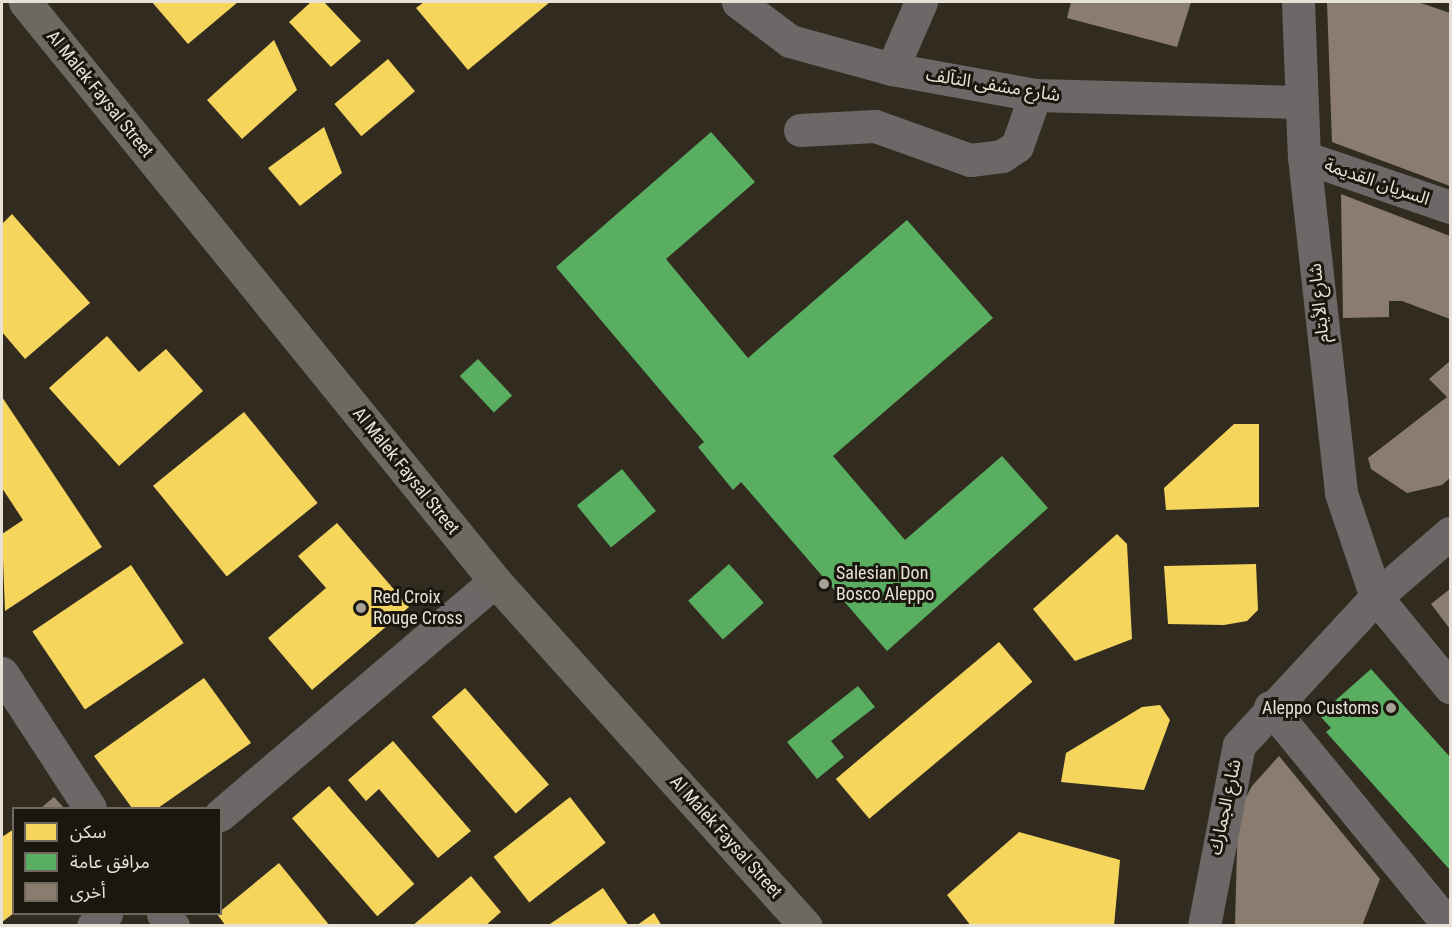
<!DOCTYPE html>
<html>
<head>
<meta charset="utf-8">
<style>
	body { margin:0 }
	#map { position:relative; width:1452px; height:927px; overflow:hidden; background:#322c20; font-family:"Roboto Condensed","Noto Sans Arabic",sans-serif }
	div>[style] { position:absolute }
	.homes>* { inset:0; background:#f6d55c; transform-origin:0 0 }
	.public>* { inset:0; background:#5aae61; transform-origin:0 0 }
	.building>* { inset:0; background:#8b7c70 }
	.minor>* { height:33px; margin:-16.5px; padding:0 16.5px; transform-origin:16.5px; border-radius:16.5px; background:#6d6867 }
	.major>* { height:33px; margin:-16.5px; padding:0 16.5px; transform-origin:16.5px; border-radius:16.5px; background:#6e6863 }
	.dots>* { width:16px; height:16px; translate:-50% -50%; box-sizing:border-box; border:3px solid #1c170e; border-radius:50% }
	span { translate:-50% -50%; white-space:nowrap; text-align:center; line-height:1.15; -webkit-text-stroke:6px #1c170e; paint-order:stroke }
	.street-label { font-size:18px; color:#e8e1d5 }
	.poi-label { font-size:18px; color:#e8e1d5 }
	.left { translate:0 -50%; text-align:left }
	.right { translate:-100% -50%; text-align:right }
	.frame { position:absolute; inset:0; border:3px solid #e8e1d5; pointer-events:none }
	.legend { position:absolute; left:12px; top:807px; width:210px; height:108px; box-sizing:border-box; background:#1c170e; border:2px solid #6e685e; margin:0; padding:8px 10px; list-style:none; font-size:18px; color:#e8e1d5 }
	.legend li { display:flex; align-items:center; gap:12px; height:30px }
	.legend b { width:30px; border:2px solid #6e685e }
</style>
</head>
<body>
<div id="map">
	<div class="homes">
		<i style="clip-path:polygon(152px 2px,238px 2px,188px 44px)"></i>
		<i style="clip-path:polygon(311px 2px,324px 2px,361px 41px,331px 67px,289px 22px)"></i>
		<i style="clip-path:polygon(424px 2px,550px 2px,468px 70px,416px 8px)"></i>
		<i style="clip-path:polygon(274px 40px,297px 90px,242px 139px,207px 100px)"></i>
		<i style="left:388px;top:59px;width:42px;height:70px;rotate:50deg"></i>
		<i style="clip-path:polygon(324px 127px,342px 173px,300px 206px,268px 168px)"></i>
		<i style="clip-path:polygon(12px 214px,90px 303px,25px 359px,2px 332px,2px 224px)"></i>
		<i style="clip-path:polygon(107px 336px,139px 372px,166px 349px,203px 391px,119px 466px,49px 388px)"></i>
		<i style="clip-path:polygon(2px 397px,102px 547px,5px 611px,2px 534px,23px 520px,2px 488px)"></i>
		<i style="left:244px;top:412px;width:117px;height:117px;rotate:51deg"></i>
		<i style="clip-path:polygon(1234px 424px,1259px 424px,1259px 507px,1166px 510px,1164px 488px)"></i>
		<i style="clip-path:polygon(337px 523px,409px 607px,312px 690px,268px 638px,326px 588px,298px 556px)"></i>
		<i style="clip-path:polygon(1117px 534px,1127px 544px,1132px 639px,1075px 661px,1033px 609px)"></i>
		<i style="clip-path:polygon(1256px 564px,1258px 610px,1247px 621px,1224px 625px,1168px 624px,1164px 566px)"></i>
		<i style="left:131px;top:565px;width:94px;height:119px;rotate:56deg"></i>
		<i style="left:999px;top:642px;width:52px;height:213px;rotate:50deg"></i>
		<i style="clip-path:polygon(204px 678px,251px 743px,158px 808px,132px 808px,94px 756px)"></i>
		<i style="left:465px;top:688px;width:128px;height:44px;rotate:49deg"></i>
		<i style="clip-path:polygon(1160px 705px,1170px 720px,1144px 790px,1061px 782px,1066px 753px,1142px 707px)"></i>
		<i style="clip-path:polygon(393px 741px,471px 831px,438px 858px,379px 789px,366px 801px,348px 780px)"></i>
		<i style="left:329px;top:786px;width:130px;height:49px;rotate:49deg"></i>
		<i style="left:570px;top:797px;width:58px;height:97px;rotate:52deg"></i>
		<i style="clip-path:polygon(14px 829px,14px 913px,2px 922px,2px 837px)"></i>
		<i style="clip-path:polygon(1019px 832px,1120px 860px,1114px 926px,971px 926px,947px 895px)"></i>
		<i style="clip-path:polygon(279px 863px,330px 926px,226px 926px,217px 914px)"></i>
		<i style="clip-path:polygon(471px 876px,501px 912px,485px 926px,412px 926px)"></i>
		<i style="clip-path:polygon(603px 888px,629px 926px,547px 926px)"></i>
		<i style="clip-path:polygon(654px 913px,662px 926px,636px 926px)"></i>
	</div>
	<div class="public">
		<i style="clip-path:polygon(711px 132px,755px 182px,666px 259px,748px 358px,907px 220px,993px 318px,833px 456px,905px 540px,1002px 456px,1048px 508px,887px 651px,741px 482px,733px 490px,698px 447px,704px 442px,556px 267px)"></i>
		<i style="left:478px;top:359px;width:50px;height:25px;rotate:47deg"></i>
		<i style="left:622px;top:469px;width:54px;height:58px;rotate:51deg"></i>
		<i style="left:729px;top:564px;width:52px;height:55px;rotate:48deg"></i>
		<i style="clip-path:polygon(1371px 669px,1450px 757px,1450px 870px,1326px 732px,1331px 728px,1319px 715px)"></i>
		<i style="clip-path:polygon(858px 686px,875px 707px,831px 741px,844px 757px,817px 779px,787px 742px)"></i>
	</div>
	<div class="building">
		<i style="clip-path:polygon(1071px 2px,1191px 2px,1177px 47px,1067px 18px)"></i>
		<i style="clip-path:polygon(1327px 2px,1418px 2px,1450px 13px,1450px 186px,1332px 142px)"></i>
		<i style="clip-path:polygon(1341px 194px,1450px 236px,1450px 319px,1402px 301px,1389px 301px,1389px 317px,1343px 318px)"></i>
		<i style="clip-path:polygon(1450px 361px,1450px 478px,1442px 485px,1407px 493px,1371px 469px,1368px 458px,1447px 397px,1429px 379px)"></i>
		<i style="clip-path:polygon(1450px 589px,1450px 629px,1431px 604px)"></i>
		<i style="clip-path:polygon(1279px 756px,1380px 879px,1362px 926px,1235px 926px,1238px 812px,1252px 786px)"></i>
		<i style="clip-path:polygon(54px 797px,64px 808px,41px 808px)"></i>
	</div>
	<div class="minor">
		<i style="left:738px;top:2px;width:65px;rotate:36.9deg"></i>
		<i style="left:790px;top:41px;width:106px;rotate:15.4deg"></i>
		<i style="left:892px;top:69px;width:145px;rotate:10.3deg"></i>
		<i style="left:1035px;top:95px;width:266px;rotate:1.5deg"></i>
		<i style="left:1298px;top:2px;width:155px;rotate:87.8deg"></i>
		<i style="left:1304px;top:157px;width:338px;rotate:83.7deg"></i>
		<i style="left:1341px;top:493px;width:110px;rotate:71.4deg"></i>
		<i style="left:1376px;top:597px;width:117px;rotate:50.6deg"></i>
		<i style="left:892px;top:69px;width:73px;rotate:-66.6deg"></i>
		<i style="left:800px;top:130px;width:75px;rotate:-3.1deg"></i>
		<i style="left:875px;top:126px;width:101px;rotate:19.7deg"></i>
		<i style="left:970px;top:160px;width:32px;rotate:-7deg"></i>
		<i style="left:1002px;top:156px;width:18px;rotate:-34deg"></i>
		<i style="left:1017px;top:146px;width:54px;rotate:-70.6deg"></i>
		<i style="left:1304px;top:157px;width:154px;rotate:18.9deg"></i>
		<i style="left:2px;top:673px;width:161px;rotate:56.9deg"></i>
		<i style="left:1270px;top:707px;width:283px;rotate:50.7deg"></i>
		<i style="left:220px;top:815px;width:361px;rotate:-40.4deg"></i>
		<i style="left:163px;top:914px;width:16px;rotate:50deg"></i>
		<i style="left:93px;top:926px;width:18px;rotate:-43deg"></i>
		<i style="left:1204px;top:926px;width:184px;rotate:-79.1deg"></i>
		<i style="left:1239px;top:745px;width:202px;rotate:-47.2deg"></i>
		<i style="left:1376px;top:597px;width:98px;rotate:-40.9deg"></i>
	</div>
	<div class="major">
		<i style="left:25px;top:2px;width:746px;rotate:50.93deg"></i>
		<i style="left:495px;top:581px;width:464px;rotate:48deg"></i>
	</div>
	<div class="dots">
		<i style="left:824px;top:584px;background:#a8a296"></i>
		<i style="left:361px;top:608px;background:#a8a296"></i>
		<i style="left:1391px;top:708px;background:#a8a296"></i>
	</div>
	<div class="street-label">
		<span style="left:993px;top:85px;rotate:9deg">شارع مشفى التآلف</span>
		<span style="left:100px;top:94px;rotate:51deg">Al Malek Faysal Street</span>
		<span style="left:1377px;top:182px;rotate:19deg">السريان القديمة</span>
		<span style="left:1319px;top:303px;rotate:-96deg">شارع الأيتام</span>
		<span style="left:406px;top:471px;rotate:51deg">Al Malek Faysal Street</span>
		<span style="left:1225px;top:807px;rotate:-78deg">شارع الجمارك</span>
		<span style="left:726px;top:837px;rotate:48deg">Al Malek Faysal Street</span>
	</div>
	<div class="poi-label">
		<span class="left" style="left:836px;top:584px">Salesian Don<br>Bosco Aleppo</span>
		<span class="left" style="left:373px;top:608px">Red Croix<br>Rouge Cross</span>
		<span class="right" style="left:1379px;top:708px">Aleppo Customs</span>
	</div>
	<div class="frame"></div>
	<ul class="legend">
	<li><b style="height:16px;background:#f6d55c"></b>سكن</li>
	<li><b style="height:16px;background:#5aae61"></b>مرافق عامة</li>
	<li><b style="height:16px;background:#8b7c70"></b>أخرى</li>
	</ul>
</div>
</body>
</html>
